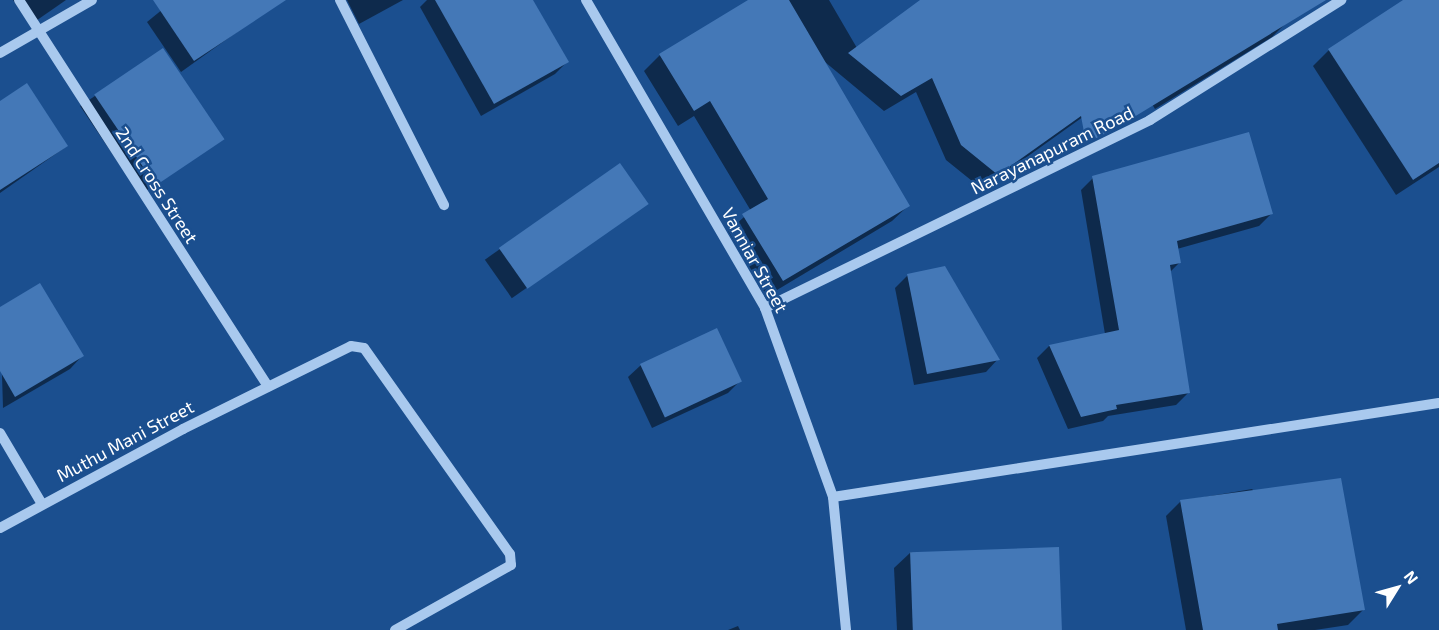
<!DOCTYPE html>
<html>
<head>
<meta charset="utf-8">
<style>
	body { margin:0 }
	#map { position:relative; width:1439px; height:630px; overflow:hidden; background:#1b4f8f; font-family:"Exo 2",sans-serif }
	div>[style] { position:absolute }
	.shadow>* { inset:0; background:#0007; transform-origin:0 0 }
	.building>* { inset:0; background:#4478b7; transform-origin:0 0 }
	.minor>* { height:10px; margin:-5px; padding:0 5px; transform-origin:5px; border-radius:5px; background:#a9c9ee }
	span { translate:-50% -50%; white-space:nowrap; text-align:center; line-height:1.15; -webkit-text-stroke:5px #1b4f8f; paint-order:stroke }
	.street-label { font-size:18px; color:#fff }
	.north { position:absolute; left:1367px; top:558px; width:60px; height:60px; -webkit-text-stroke:4px #1b4f8f; paint-order:stroke; rotate:53deg; font-size:16px; font-weight:700; line-height:24px; text-align:center; color:#fff }
	.north::after { content:''; display:block; margin:auto; width:21px; height:27px; background:#fff; clip-path:polygon(50% 0,100% 100%,50% 72%,0 100%) }
</style>
</head>
<body>
<div id="map">
	<div class="shadow">
		<i style="clip-path:polygon(13px 0,66px 0,30px 25px)"></i>
		<i style="clip-path:polygon(174px 0,247px 0,259px 16px,181px 72px,147px 22px)"></i>
		<i style="clip-path:polygon(347px 0,403px 0,359px 24px)"></i>
		<i style="clip-path:polygon(427px 0,531px 0,567px 62px,555px 74px,481px 116px,420px 7px)"></i>
		<i style="clip-path:polygon(751px 0,829px 0,857px 48px,922px 0,1029px 0,1087px 114px,982px 189px,946px 160px,916px 92px,884px 111px,825px 62px,908px 206px,892px 221px,767px 296px,728px 231px,751px 211px,694px 116px,678px 126px,644px 71px,660px 55px)"></i>
		<i style="clip-path:polygon(1089px 0,1276px 0,1288px 21px,1272px 37px,1155px 109px)"></i>
		<i style="clip-path:polygon(1406px 0,1439px 0,1439px 167px,1396px 195px,1313px 66px,1329px 50px)"></i>
		<i style="left:163px;top:50px;width:107px;height:100px;rotate:56deg"></i>
		<i style="clip-path:polygon(0 102px,67px 146px,0 193px)"></i>
		<i style="left:620px;top:165px;width:47px;height:165px;rotate:55deg"></i>
		<i style="clip-path:polygon(1093px 178px,1271px 214px,1259px 226px,1177px 249px,1180px 262px,1169px 273px,1189px 392px,1176px 405px,1108px 416px,1103px 421px,1068px 429px,1037px 358px,1049px 346px,1105px 334px,1081px 190px)"></i>
		<i style="clip-path:polygon(908px 275px,998px 359px,986px 372px,914px 385px,895px 288px)"></i>
		<i style="clip-path:polygon(0 309px,82px 356px,70px 369px,3px 408px)"></i>
		<i style="clip-path:polygon(641px 365px,740px 381px,728px 393px,652px 428px,628px 377px)"></i>
		<i style="clip-path:polygon(1252px 489px,1363px 610px,1348px 625px,1315px 630px,1186px 630px,1166px 516px,1181px 501px)"></i>
		<i style="clip-path:polygon(911px 552px,1061px 630px,897px 630px,894px 568px)"></i>
		<i style="clip-path:polygon(738px 626px,740px 630px,728px 630px)"></i>
	</div>
	<div class="building">
		<i style="clip-path:polygon(153px 0,286px 0,194px 61px)"></i>
		<i style="clip-path:polygon(435px 0,533px 0,569px 62px,494px 104px)"></i>
		<i style="clip-path:polygon(748px 0,789px 0,910px 206px,783px 281px,742px 214px,768px 199px,710px 101px,694px 111px,659px 54px)"></i>
		<i style="clip-path:polygon(920px 0,1326px 0,1111px 131px,1086px 143px,1081px 116px,998px 175px,961px 145px,932px 78px,901px 96px,848px 53px)"></i>
		<i style="clip-path:polygon(1403px 0,1439px 0,1439px 163px,1413px 180px,1328px 49px)"></i>
		<i style="left:163px;top:48px;width:110px;height:83px;rotate:56deg"></i>
		<i style="clip-path:polygon(27px 83px,68px 146px,0 190px,0 101px)"></i>
		<i style="clip-path:polygon(1249px 132px,1273px 214px,1177px 241px,1181px 263px,1170px 265px,1190px 393px,1116px 405px,1117px 409px,1081px 417px,1049px 345px,1119px 330px,1092px 176px)"></i>
		<i style="left:620px;top:163px;width:50px;height:148px;rotate:55deg"></i>
		<i style="clip-path:polygon(945px 266px,1000px 360px,927px 374px,907px 274px)"></i>
		<i style="clip-path:polygon(40px 283px,84px 356px,15px 397px,0 371px,0 307px)"></i>
		<i style="left:717px;top:328px;width:59px;height:85px;rotate:65deg"></i>
		<i style="clip-path:polygon(1341px 478px,1365px 610px,1277px 624px,1278px 630px,1203px 630px,1180px 500px)"></i>
		<i style="left:1059px;top:547px;width:83px;height:149px;rotate:88deg"></i>
	</div>
	<div class="minor">
		<i style="left:19px;top:0;width:460px;rotate:57.2deg"></i>
		<i style="left:340px;top:0;width:230px;rotate:63.1deg"></i>
		<i style="left:586px;top:0;width:356px;rotate:59.8deg"></i>
		<i style="left:765px;top:308px;width:201px;rotate:70.2deg"></i>
		<i style="left:833px;top:497px;width:134px;rotate:84.4deg"></i>
		<i style="left:0;top:53px;width:106px;rotate:-29.9deg"></i>
		<i style="left:765px;top:308px;width:428px;rotate:-26deg"></i>
		<i style="left:1150px;top:120px;width:226px;rotate:-32.1deg"></i>
		<i style="left:0;top:433px;width:82px;rotate:59.4deg"></i>
		<i style="left:833px;top:497px;width:613px;rotate:-8.82deg"></i>
		<i style="left:0;top:528px;width:208px;rotate:-28.4deg"></i>
		<i style="left:183px;top:429px;width:187px;rotate:-26.3deg"></i>
		<i style="left:351px;top:346px;width:13px;rotate:9deg"></i>
		<i style="left:364px;top:348px;width:252px;rotate:54.7deg"></i>
		<i style="left:510px;top:554px;width:11px;rotate:85deg"></i>
		<i style="left:511px;top:565px;width:133px;rotate:150.7deg"></i>
	</div>
	<div class="street-label">
		<span style="left:1052px;top:150px;rotate:-26deg">Narayanapuram Road</span>
		<span style="left:157px;top:185px;rotate:57deg">2nd Cross Street</span>
		<span style="left:755px;top:260px;rotate:61deg">Vanniar Street</span>
		<span style="left:125px;top:441px;rotate:-28deg">Muthu Mani Street</span>
	</div>
	<div class="north">N</div>
</div>
</body>
</html>
